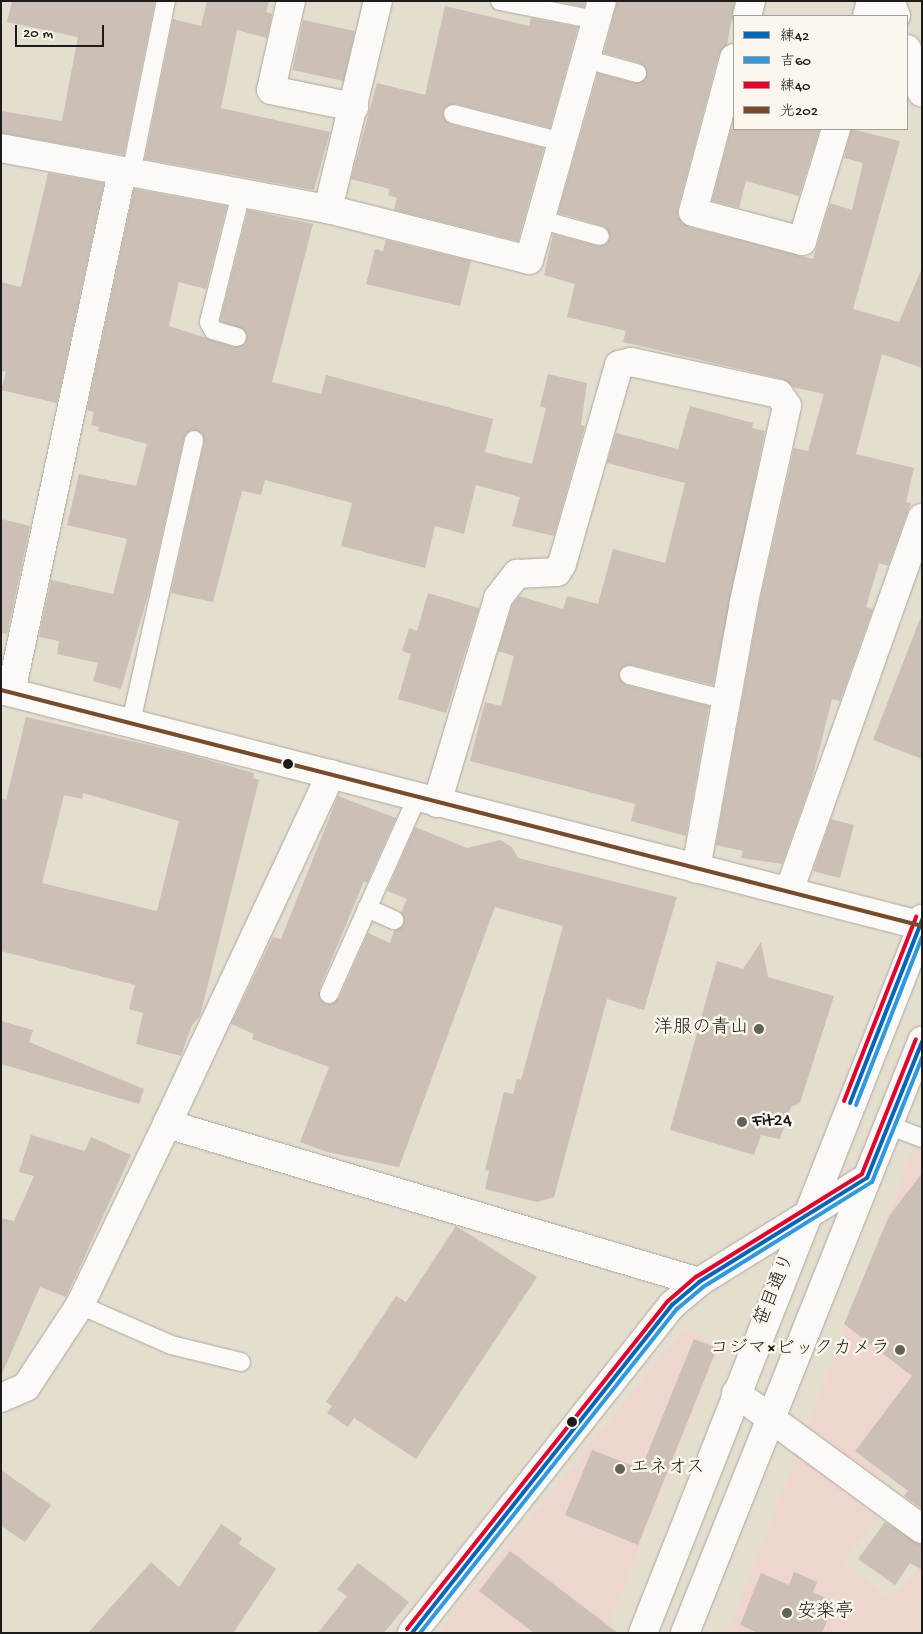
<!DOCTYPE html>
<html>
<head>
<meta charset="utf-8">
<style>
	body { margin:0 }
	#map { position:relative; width:923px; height:1634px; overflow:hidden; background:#e4dece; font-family:"Gochi Hand","Klee One",sans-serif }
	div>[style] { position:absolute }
	.built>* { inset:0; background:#eed6cf }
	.building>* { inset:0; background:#cbbfb6; transform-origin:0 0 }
	.roads { filter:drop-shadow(0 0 1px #aca89e) drop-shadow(0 0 1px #aca89e) }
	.lane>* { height:18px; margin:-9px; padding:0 9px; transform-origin:9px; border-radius:9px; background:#fbfaf8 }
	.street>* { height:28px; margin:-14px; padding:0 14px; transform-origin:14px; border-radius:14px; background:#fbfaf8 }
	.secondary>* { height:28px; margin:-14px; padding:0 14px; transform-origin:14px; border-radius:14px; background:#fbfaf8 }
	.primary>* { height:28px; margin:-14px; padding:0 14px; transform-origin:14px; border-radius:14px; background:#fbfaf8 }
	.bus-1>* { height:4px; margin:-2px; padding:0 2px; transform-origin:2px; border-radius:2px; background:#0065bd }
	.bus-2>* { height:4px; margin:-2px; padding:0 2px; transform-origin:2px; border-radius:2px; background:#2f99df }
	.bus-3>* { height:4px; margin:-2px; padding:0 2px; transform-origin:2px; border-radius:2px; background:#e4002b }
	.bus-4>* { height:4px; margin:-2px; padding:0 2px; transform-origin:2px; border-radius:2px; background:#7a4b2a }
	.dots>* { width:14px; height:14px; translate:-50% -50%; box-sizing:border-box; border:2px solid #fbf7ec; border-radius:50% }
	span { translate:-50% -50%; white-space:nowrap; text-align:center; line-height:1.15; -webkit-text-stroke:5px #fbf7ec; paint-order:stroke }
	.poi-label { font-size:19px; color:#1c1c1c }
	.right { translate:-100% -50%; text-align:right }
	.left { translate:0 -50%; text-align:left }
	.street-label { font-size:19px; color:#1c1c1c }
	.frame { position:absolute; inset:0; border:2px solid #1c1c1c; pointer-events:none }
	.legend { position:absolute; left:733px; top:15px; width:175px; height:115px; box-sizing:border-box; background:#fbf7ec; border:1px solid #a29f99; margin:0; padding:6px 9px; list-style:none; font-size:15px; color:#1c1c1c }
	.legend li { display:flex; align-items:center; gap:10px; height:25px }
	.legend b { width:25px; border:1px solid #a29f99 }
	.scale { position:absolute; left:15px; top:25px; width:89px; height:22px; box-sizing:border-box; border:2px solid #1c1c1c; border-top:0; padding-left:6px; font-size:15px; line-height:18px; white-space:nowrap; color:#1c1c1c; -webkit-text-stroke:4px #fbf7ec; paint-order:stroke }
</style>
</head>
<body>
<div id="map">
	<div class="built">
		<i style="clip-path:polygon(922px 1126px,922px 1420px,875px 1481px,806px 1431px)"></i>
		<i style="clip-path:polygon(684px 1328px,720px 1347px,605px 1633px,438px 1633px)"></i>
		<i style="clip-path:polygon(798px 1453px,878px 1516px,843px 1562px,891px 1599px,922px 1564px,922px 1633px,727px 1633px)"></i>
	</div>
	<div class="building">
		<i style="clip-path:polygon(12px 1px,155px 1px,124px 155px,1px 133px,1px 111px,62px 121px,78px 37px,7px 22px)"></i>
		<i style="clip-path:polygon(207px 1px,269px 1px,266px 12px,272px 14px,267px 38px,237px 30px,221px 108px,330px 132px,314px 190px,145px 159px,173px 19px,201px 26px)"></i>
		<i style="clip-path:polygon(556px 1px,586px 1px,584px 7px)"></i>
		<i style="clip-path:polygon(617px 1px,735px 1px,727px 45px,719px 54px,678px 208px,678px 217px,689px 227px,813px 259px,830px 203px,852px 210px,863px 163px,844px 158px,851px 129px,900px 141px,853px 309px,899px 322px,922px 268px,922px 368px,882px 354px,856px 454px,914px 468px,906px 502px,911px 503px,888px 566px,879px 563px,866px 607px,873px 609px,840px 701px,832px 699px,811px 783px,782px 864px,741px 858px,743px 851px,716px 845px,759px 605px,794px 448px,808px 451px,824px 394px,793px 387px,782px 379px,623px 342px,626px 331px,567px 317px,575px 284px,544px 275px,553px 234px,598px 246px,610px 238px,603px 226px,558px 213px,598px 73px,635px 83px,647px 76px,640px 63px,604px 53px)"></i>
		<i style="clip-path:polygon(445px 6px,529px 26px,531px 18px,578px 27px,550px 128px,456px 104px,443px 111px,450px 124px,544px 148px,518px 241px,394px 210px,397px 198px,388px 195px,390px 189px,351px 179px,377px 83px,425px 95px)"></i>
		<i style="left:303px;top:20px;width:53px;height:51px;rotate:12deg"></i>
		<i style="clip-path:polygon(731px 129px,820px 129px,799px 196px,746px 181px,739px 208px,712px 201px)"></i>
		<i style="clip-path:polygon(48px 173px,104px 183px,57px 403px,1px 390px,6px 372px,1px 371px,1px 282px,21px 287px)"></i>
		<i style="clip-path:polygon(134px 189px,227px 206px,206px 289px,179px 282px,169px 326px,234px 347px,245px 344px,247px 334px,220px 321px,248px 210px,313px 224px,272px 382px,321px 394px,326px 375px,493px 419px,485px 452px,532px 464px,546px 408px,540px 406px,548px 374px,587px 383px,581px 425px,585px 426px,554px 536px,512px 526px,520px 497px,476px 485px,464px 534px,435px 526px,425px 568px,341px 546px,352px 503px,265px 480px,261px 495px,242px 491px,213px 602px,171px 593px,204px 442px,202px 433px,191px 430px,184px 438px,150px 588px,121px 689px,93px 681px,98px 663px,57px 654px,59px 641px,39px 637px,51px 580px,113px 594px,127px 539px,67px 525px,79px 474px,136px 486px,147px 444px,98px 431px,99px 427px,91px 425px,94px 412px,87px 410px)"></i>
		<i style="clip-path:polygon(386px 240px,471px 261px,460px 306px,366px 284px,375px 249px,383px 251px)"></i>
		<i style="clip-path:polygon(690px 406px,753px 423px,752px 428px,765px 431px,713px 685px,632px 665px,619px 673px,626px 685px,709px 706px,686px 836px,631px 821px,635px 804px,470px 761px,485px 702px,501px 706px,514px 656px,498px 651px,512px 605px,519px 596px,563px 609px,567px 596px,598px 604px,613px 549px,665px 563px,685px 483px,607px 463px,616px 433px,678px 449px)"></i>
		<i style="clip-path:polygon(1px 519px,30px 526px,7px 634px,1px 633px)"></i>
		<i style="clip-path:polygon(428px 593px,479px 608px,446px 713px,398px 699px,411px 654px,402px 651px,409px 628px,417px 631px)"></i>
		<i style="clip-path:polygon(920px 619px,922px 619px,922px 759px,873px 740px)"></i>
		<i style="clip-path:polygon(evenodd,26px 717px,179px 752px,254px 773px,253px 778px,259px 780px,200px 1016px,192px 1025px,181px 1056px,136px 1044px,143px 1013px,129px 1009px,135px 985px,1px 951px,1px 798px,6px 800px,26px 717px,83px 793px,179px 821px,157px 911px,42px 883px,64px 795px,82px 799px,83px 793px)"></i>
		<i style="clip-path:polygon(338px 796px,396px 818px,367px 883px,364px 881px,319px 990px,325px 1004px,339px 998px,368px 933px,390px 943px,394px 931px,403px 925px,401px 913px,407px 899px,387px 891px,415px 827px,467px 848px,500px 840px,512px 847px,518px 858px,677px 897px,644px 1010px,607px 999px,554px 1197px,537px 1202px,485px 1189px,489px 1171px,485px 1170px,504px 1092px,513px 1094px,517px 1079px,521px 1080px,563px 926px,495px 907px,399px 1167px,327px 1152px,300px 1142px,329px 1067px,252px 1039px,254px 1034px,231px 1024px,273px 937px,281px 939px)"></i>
		<i style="clip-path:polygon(831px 819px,854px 825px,840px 878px,813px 871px)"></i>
		<i style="clip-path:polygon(761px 942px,768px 977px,834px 996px,800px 1103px,791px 1107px,780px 1139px,761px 1135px,754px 1155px,670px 1130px,717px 961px,743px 969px)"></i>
		<i style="clip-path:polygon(1px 1021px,33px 1030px,29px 1042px,144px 1089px,139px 1104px,1px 1064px)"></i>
		<i style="clip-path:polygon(31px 1135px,85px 1151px,91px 1137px,131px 1155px,66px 1297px,40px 1287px,1px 1376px,1px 1218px,14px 1221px,34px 1176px,19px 1172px)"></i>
		<i style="clip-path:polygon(922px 1173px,922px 1509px,904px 1496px,908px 1491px,855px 1451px,912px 1376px,844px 1324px,889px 1216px)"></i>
		<i style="clip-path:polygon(456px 1226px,537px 1277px,416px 1459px,354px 1418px,348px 1427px,327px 1413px,332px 1406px,326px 1402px,396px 1296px,406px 1302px)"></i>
		<i style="clip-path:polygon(694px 1339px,717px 1348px,638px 1545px,565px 1515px,592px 1450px,641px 1469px)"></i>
		<i style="clip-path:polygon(1px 1470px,51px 1505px,25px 1542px,1px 1526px)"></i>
		<i style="clip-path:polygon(885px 1522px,922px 1544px,922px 1570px,910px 1563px,895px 1585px,858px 1559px)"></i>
		<i style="clip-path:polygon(221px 1524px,242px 1538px,239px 1544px,276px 1569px,233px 1633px,88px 1633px,151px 1562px,179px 1587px)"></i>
		<i style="clip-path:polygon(510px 1551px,618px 1633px,534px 1633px,479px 1591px)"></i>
		<i style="clip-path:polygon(358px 1563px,409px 1602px,384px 1633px,318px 1633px,347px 1596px,337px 1589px)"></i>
		<i style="clip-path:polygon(794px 1572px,817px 1582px,813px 1592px,835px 1602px,822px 1633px,758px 1633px,740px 1625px,761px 1573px,789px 1585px)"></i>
	</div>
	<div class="roads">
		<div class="lane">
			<i style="left:500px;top:1px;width:98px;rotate:11.2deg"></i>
			<i style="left:585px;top:59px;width:54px;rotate:15.1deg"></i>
			<i style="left:453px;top:114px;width:113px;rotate:14.4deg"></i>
			<i style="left:131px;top:174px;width:177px;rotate:-78.6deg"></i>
			<i style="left:542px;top:220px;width:60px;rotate:15.4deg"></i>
			<i style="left:237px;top:337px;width:25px;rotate:-164deg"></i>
			<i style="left:213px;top:330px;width:9px;rotate:-117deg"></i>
			<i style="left:209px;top:322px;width:132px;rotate:-76deg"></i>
			<i style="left:629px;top:675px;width:101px;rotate:14.3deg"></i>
			<i style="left:131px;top:722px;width:289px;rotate:-77.4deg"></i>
			<i style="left:367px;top:908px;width:30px;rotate:24deg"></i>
			<i style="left:329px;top:994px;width:216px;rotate:-65.9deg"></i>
			<i style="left:888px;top:1125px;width:36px;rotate:21deg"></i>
			<i style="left:80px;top:1305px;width:99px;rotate:23.7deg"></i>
			<i style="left:171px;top:1345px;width:72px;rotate:13.7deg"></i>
		</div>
		<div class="street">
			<i style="left:291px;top:1px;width:91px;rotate:102.7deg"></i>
			<i style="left:271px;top:90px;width:85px;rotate:11.6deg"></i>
			<i style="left:890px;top:1px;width:16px;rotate:68deg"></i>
			<i style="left:747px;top:16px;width:16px;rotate:-75deg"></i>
			<i style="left:867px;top:16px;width:16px;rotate:-75deg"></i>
			<i style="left:907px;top:49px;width:46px;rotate:71.2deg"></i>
			<i style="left:734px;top:58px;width:159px;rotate:104.9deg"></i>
			<i style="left:693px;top:212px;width:113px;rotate:14.9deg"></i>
			<i style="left:802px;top:241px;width:117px;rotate:-73.1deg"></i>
			<i style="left:1px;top:148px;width:333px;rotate:10.6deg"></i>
			<i style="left:328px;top:209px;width:207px;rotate:14.2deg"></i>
			<i style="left:529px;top:260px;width:269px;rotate:-74.3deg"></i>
			<i style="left:328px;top:209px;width:214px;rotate:-76.5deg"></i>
			<i style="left:11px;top:692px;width:532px;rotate:-77.95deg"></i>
			<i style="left:331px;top:774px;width:387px;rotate:115.1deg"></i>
			<i style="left:167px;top:1124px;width:555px;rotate:16.54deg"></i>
			<i style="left:437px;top:803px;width:214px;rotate:-73.4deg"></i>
			<i style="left:498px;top:598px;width:31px;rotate:-52deg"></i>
			<i style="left:517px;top:574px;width:40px;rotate:-2.9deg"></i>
			<i style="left:557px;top:572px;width:9px;rotate:-58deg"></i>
			<i style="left:562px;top:564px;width:207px;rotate:-74deg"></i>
			<i style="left:619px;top:365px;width:12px;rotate:-14deg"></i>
			<i style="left:631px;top:362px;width:151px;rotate:12.2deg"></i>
			<i style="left:779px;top:394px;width:14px;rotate:56deg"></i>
			<i style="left:787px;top:406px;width:201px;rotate:102.4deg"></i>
			<i style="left:744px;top:602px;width:271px;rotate:100.2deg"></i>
			<i style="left:789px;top:891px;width:396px;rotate:-70.4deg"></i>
			<i style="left:736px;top:1393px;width:230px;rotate:36.2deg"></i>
			<i style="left:1px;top:1398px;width:27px;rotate:-24deg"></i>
			<i style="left:26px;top:1387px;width:98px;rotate:-56.6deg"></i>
			<i style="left:80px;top:1305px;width:201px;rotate:-64.3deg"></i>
		</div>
		<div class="secondary">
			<i style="left:1px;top:690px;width:948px;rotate:14.36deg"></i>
			<i style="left:919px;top:925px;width:7px;rotate:-63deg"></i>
			<i style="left:412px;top:1633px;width:419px;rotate:-51.6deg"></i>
			<i style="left:672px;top:1305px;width:35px;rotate:-40deg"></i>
			<i style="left:699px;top:1282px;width:198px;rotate:-31.8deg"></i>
		</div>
		<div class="primary">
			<i style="left:643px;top:1633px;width:760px;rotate:-68.46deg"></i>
			<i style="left:685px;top:1633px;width:638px;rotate:-68.18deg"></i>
		</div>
	</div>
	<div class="bus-1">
		<i style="left:850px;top:1103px;width:197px;rotate:-68.5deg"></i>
		<i style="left:412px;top:1633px;width:419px;rotate:-51.6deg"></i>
		<i style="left:672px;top:1305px;width:35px;rotate:-40deg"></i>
		<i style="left:699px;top:1282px;width:198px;rotate:-31.8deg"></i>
		<i style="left:867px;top:1178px;width:147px;rotate:-68deg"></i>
	</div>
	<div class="bus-2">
		<i style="left:856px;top:1105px;width:180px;rotate:-68.6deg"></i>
		<i style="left:420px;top:1633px;width:414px;rotate:-51.6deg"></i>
		<i style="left:677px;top:1309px;width:34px;rotate:-40deg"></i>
		<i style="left:703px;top:1287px;width:199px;rotate:-31.9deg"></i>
		<i style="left:872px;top:1182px;width:134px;rotate:-68deg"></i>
	</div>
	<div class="bus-3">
		<i style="left:844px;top:1101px;width:198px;rotate:-68.6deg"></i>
		<i style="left:407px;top:1629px;width:419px;rotate:-51.5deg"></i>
		<i style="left:668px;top:1301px;width:37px;rotate:-41deg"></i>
		<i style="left:696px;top:1277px;width:195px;rotate:-31.8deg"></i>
		<i style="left:862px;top:1174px;width:145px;rotate:-68.2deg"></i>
	</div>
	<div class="bus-4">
		<i style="left:1px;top:690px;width:951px;rotate:14.37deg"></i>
	</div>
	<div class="dots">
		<i style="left:288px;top:764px;background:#1c1c1c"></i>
		<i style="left:759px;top:1029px;background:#62605a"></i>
		<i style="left:742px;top:1122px;background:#62605a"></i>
		<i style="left:900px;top:1350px;background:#62605a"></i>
		<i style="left:572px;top:1422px;background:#1c1c1c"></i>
		<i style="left:620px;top:1469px;background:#62605a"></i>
		<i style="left:787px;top:1613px;background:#62605a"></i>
	</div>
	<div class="poi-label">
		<span class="right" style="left:749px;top:1029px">洋服の青山</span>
		<span class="left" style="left:752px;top:1122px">Fit24</span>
		<span class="right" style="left:890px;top:1350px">コジマ×ビックカメラ</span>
		<span class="left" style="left:630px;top:1469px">エネオス</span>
		<span class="left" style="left:797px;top:1613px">安楽亭</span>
	</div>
	<div class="street-label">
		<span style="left:776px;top:1290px;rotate:-68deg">笹目通り</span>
	</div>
	<div class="frame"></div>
	<ul class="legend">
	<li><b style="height:6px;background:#0065bd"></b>練42</li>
	<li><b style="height:6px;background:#2f99df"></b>吉60</li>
	<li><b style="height:6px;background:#e4002b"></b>練40</li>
	<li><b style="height:6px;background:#7a4b2a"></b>光202</li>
	</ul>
	<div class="scale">20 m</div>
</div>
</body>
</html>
